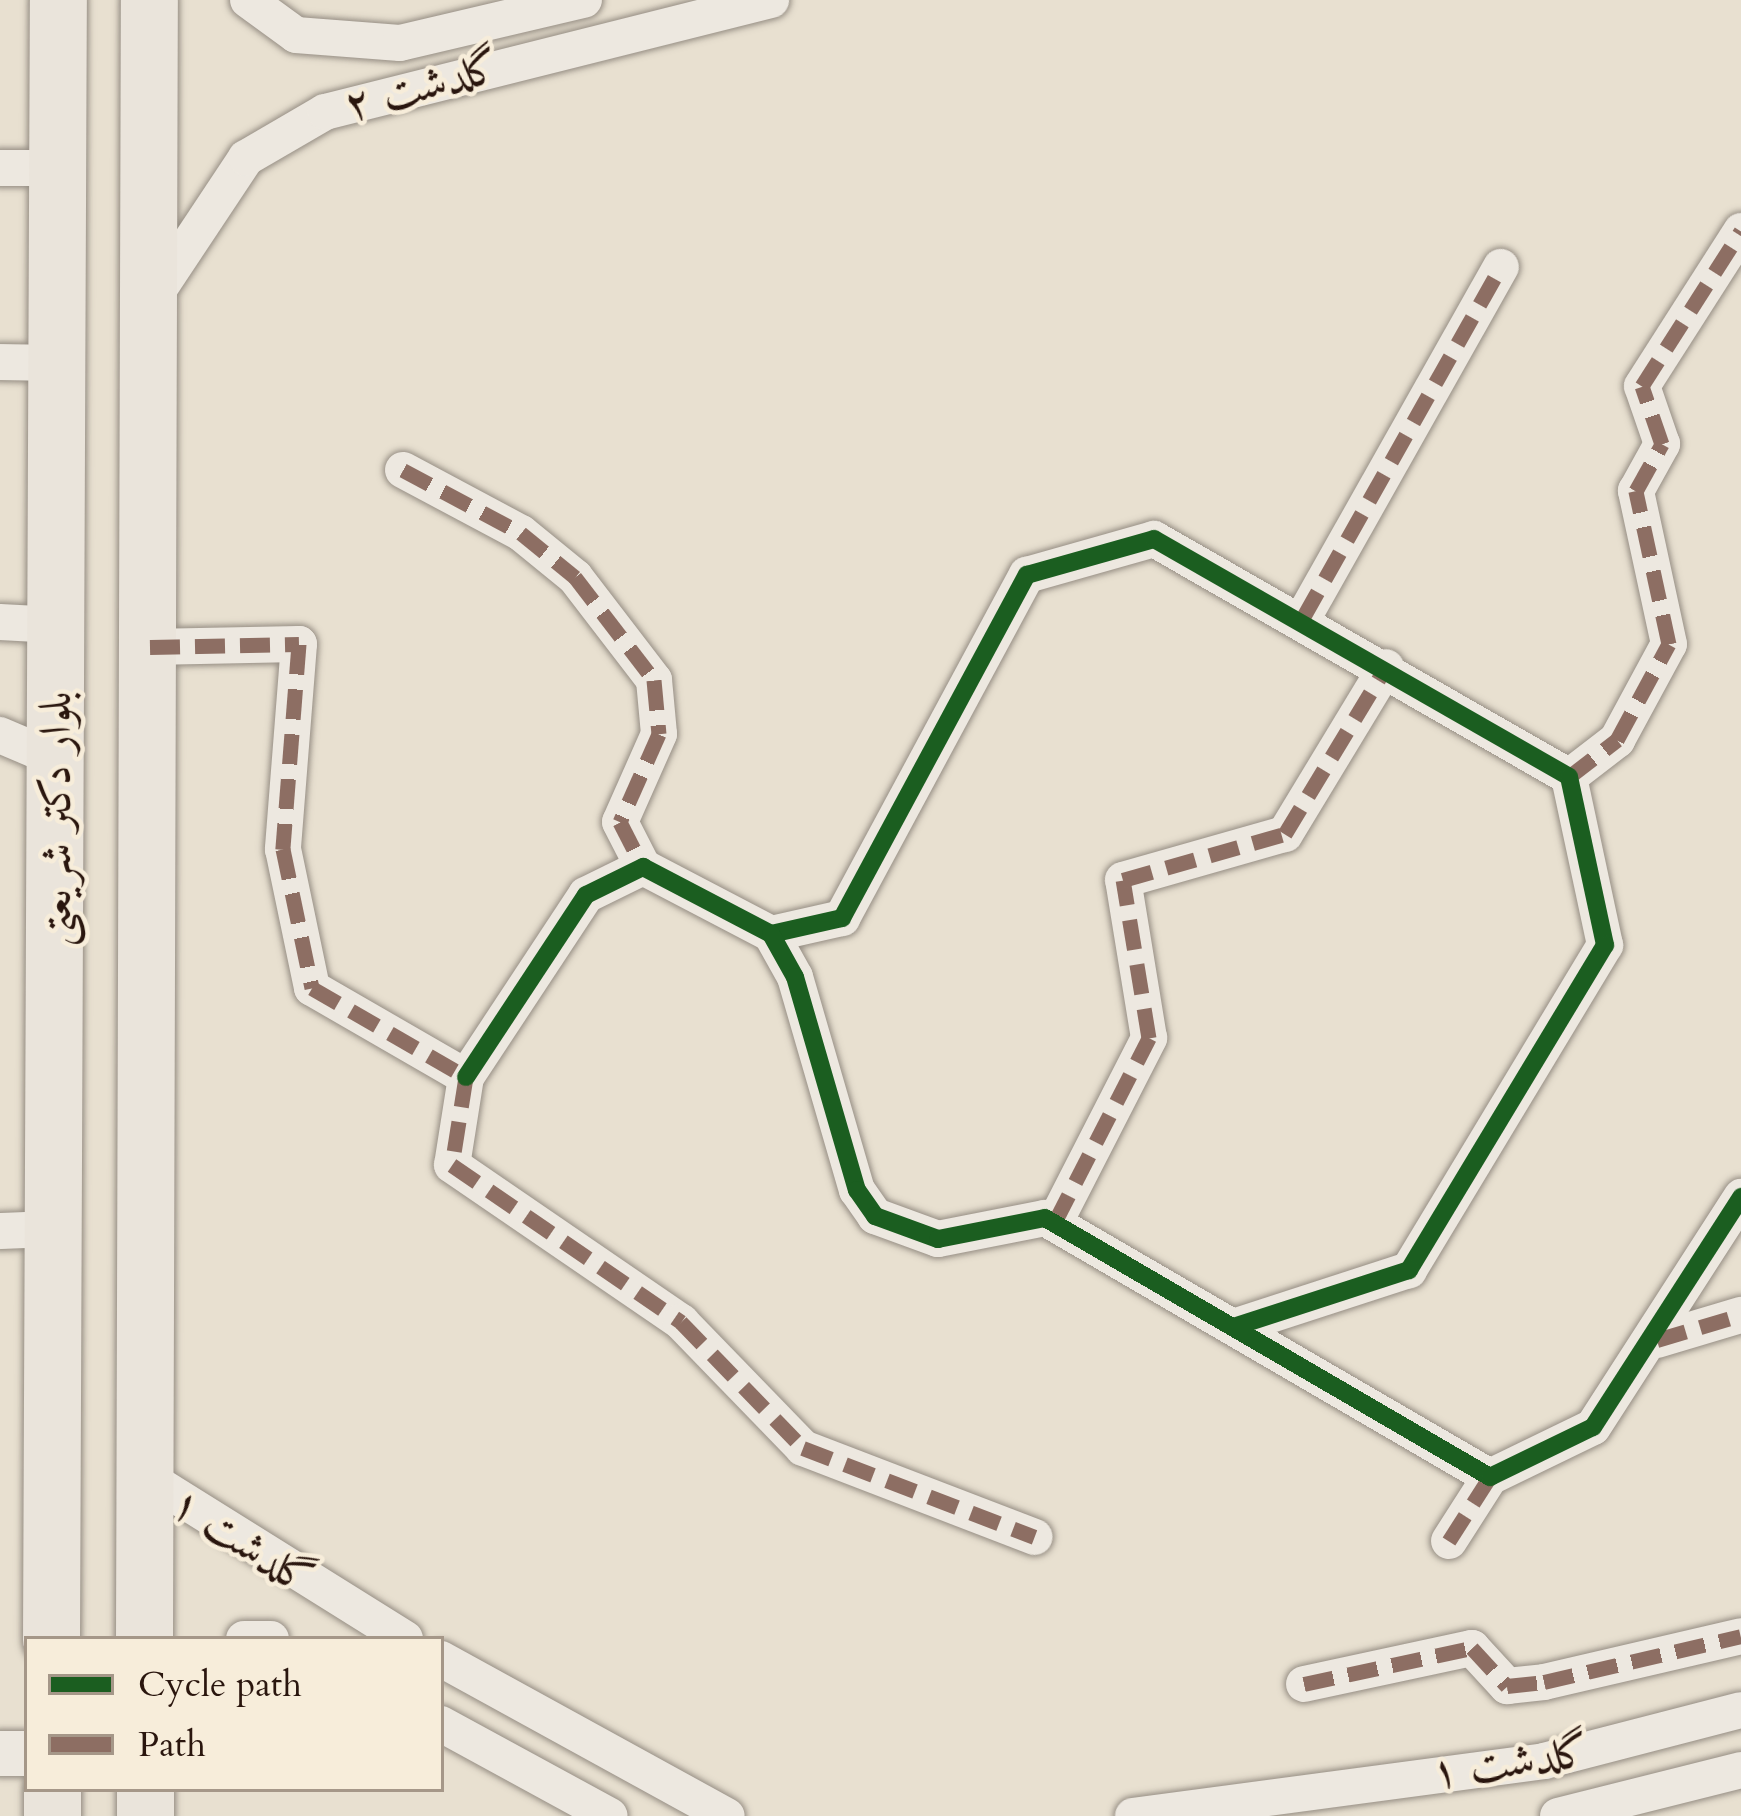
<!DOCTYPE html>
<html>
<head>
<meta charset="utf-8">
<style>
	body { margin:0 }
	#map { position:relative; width:1741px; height:1816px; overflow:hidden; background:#e8e0d0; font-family:Cardo,Amiri,serif }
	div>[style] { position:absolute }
	.roads { filter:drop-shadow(0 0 3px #968e84) drop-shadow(0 0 3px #968e84) }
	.minor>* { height:36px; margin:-18px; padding:0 18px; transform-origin:18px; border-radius:18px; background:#ede8e0 }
	.tertiary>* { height:45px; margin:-22.5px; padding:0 22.5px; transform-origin:22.5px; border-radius:22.5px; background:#ede8e0 }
	.primary>* { height:57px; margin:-28.5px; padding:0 28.5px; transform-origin:28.5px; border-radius:28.5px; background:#eae4db }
	.quiet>* { height:15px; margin-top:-7.5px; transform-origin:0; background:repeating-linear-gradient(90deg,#8d6e63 0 30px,transparent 0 45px) }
	.cycleway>* { height:18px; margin:-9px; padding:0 9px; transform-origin:9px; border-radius:9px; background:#1b5e20 }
	span { translate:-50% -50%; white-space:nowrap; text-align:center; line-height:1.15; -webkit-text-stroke:9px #f7edda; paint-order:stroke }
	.street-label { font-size:45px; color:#2a160e }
	.legend { position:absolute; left:24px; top:1636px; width:420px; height:156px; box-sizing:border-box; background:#f7edda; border:3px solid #a59788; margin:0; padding:15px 21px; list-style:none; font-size:36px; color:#2a160e }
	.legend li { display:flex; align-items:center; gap:24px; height:60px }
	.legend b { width:60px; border:3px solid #a59788 }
</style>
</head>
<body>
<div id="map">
	<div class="roads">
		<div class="minor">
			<i style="left:248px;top:0;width:59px;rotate:36.1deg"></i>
			<i style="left:296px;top:35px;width:104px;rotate:4.4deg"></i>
			<i style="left:400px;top:43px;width:189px;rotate:-13.2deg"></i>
			<i style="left:0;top:168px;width:54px"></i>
			<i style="left:153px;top:298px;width:168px;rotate:-56.4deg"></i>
			<i style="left:246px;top:158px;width:91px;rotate:-30.2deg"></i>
			<i style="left:325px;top:112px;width:460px;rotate:-14.1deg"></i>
			<i style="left:0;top:362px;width:56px;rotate:1deg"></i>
			<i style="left:403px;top:470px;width:134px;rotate:28.1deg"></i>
			<i style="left:521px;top:533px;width:70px;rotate:39.2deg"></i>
			<i style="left:575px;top:577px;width:130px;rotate:52.5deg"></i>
			<i style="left:654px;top:680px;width:54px;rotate:84.7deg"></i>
			<i style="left:659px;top:734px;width:96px;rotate:113.9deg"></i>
			<i style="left:620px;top:822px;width:51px;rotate:62.9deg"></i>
			<i style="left:1303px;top:618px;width:403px;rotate:-60.6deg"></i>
			<i style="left:0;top:622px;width:56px;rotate:3.1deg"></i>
			<i style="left:150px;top:647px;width:149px;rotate:-1.2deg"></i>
			<i style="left:299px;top:644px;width:206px;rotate:94.5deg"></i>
			<i style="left:283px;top:849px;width:142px;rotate:78.2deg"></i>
			<i style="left:312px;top:988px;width:178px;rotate:30deg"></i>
			<i style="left:466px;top:1077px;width:89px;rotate:99deg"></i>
			<i style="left:452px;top:1165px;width:278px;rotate:34.4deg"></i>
			<i style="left:681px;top:1322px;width:175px;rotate:45.9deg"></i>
			<i style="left:803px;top:1448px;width:248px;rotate:21deg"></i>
			<i style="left:0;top:735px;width:59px;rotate:23.1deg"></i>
			<i style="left:1569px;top:777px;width:61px;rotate:-37.6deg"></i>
			<i style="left:1617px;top:740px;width:109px;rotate:-61.6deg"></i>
			<i style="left:1669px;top:644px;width:157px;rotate:-102.2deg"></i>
			<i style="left:1636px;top:491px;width:54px;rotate:-61deg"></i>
			<i style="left:1662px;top:444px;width:61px;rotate:-109deg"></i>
			<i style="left:1642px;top:386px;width:184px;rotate:-57.4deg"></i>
			<i style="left:771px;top:934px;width:73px;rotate:-12.7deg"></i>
			<i style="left:842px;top:918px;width:390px;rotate:-61.7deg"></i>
			<i style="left:1027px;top:575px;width:132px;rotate:-15.8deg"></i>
			<i style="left:1154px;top:539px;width:478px;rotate:29.8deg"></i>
			<i style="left:1569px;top:777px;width:172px;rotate:77.9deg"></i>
			<i style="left:1605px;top:945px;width:380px;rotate:121.1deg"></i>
			<i style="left:1409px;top:1270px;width:184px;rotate:162deg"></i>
			<i style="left:466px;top:1077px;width:218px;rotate:-56.6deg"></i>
			<i style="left:586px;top:895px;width:64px;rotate:-26.2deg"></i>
			<i style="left:643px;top:867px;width:144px;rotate:27.6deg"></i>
			<i style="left:771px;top:934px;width:49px;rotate:60.8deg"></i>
			<i style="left:795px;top:977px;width:222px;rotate:73.8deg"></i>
			<i style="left:857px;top:1190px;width:32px;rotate:55deg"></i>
			<i style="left:875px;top:1216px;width:67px;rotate:20.1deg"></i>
			<i style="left:938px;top:1239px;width:109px;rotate:-11.1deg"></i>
			<i style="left:1045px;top:1218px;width:515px;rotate:30.2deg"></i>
			<i style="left:1490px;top:1477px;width:114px;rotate:-25.9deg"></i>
			<i style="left:1593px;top:1427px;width:274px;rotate:-57.2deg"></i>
			<i style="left:1055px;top:1222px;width:207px;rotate:-62.9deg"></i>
			<i style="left:1149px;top:1038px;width:160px;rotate:-99.3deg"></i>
			<i style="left:1123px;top:880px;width:168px;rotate:-15.9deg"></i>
			<i style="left:1285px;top:834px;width:195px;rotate:-58.8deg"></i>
			<i style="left:0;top:1231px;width:51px;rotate:-2.2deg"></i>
			<i style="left:1657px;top:1340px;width:88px;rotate:-16.6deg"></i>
			<i style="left:143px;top:1475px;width:309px;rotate:32deg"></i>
			<i style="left:1449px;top:1541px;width:76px;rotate:-57.4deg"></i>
			<i style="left:244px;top:1639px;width:27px"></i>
			<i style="left:441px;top:1659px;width:326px;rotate:28.8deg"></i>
			<i style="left:1304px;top:1684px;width:172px;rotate:-12.1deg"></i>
			<i style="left:1472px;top:1648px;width:52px;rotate:47.4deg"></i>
			<i style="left:1507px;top:1686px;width:37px;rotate:-6deg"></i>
			<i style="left:1544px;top:1682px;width:202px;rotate:-13.1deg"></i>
			<i style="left:441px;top:1724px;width:192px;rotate:28.6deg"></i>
			<i style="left:1133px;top:1816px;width:415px;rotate:-7.6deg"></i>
			<i style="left:1544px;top:1761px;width:203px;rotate:-14.5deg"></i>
			<i style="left:1558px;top:1816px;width:189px;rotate:-14.1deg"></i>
		</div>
		<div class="tertiary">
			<i style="left:0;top:1753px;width:27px"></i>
		</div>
		<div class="primary">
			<i style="left:51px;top:1639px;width:1639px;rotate:-89.76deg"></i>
			<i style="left:144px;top:1639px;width:1639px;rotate:-89.83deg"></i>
			<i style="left:52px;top:1789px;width:27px;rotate:90deg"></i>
			<i style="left:145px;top:1789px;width:27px;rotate:90deg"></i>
		</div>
	</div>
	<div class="quiet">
		<i style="left:403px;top:470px;width:134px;rotate:28.1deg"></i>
		<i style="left:521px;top:533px;width:70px;rotate:39.2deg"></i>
		<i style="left:575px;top:577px;width:130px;rotate:52.5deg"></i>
		<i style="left:654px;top:680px;width:54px;rotate:84.7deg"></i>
		<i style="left:659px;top:734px;width:96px;rotate:113.9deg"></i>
		<i style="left:620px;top:822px;width:51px;rotate:62.9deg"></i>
		<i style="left:1303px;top:618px;width:403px;rotate:-60.6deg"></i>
		<i style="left:150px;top:647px;width:149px;rotate:-1.2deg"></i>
		<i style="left:299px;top:644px;width:206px;rotate:94.5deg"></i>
		<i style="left:283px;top:849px;width:142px;rotate:78.2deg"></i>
		<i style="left:312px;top:988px;width:178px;rotate:30deg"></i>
		<i style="left:466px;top:1077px;width:89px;rotate:99deg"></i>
		<i style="left:452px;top:1165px;width:278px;rotate:34.4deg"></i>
		<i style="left:681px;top:1322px;width:175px;rotate:45.9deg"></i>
		<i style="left:803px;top:1448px;width:248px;rotate:21deg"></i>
		<i style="left:1569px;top:777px;width:61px;rotate:-37.6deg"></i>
		<i style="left:1617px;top:740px;width:109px;rotate:-61.6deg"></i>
		<i style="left:1669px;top:644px;width:157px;rotate:-102.2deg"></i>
		<i style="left:1636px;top:491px;width:54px;rotate:-61deg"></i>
		<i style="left:1662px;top:444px;width:61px;rotate:-109deg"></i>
		<i style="left:1642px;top:386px;width:184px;rotate:-57.4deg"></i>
		<i style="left:1055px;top:1222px;width:207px;rotate:-62.9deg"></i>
		<i style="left:1149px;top:1038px;width:160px;rotate:-99.3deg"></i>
		<i style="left:1123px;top:880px;width:168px;rotate:-15.9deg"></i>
		<i style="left:1285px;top:834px;width:195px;rotate:-58.8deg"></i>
		<i style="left:1657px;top:1340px;width:88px;rotate:-16.6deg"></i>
		<i style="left:1449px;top:1541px;width:76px;rotate:-57.4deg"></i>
		<i style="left:1304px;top:1684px;width:172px;rotate:-12.1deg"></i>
		<i style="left:1472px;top:1648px;width:52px;rotate:47.4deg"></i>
		<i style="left:1507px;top:1686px;width:37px;rotate:-6deg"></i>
		<i style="left:1544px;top:1682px;width:202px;rotate:-13.1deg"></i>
	</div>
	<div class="cycleway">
		<i style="left:771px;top:934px;width:73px;rotate:-12.7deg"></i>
		<i style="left:842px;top:918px;width:390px;rotate:-61.7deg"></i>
		<i style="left:1027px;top:575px;width:132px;rotate:-15.8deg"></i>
		<i style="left:1154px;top:539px;width:478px;rotate:29.8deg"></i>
		<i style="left:1569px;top:777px;width:172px;rotate:77.9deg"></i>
		<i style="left:1605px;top:945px;width:380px;rotate:121.1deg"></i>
		<i style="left:1409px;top:1270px;width:184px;rotate:162deg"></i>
		<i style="left:466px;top:1077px;width:218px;rotate:-56.6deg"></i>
		<i style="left:586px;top:895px;width:64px;rotate:-26.2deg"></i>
		<i style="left:643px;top:867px;width:144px;rotate:27.6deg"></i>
		<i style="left:771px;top:934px;width:49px;rotate:60.8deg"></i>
		<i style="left:795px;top:977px;width:222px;rotate:73.8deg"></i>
		<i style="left:857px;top:1190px;width:32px;rotate:55deg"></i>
		<i style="left:875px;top:1216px;width:67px;rotate:20.1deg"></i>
		<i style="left:938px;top:1239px;width:109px;rotate:-11.1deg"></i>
		<i style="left:1045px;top:1218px;width:515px;rotate:30.2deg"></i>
		<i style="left:1490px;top:1477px;width:114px;rotate:-25.9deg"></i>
		<i style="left:1593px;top:1427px;width:274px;rotate:-57.2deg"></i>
	</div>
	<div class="street-label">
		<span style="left:422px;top:86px;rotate:-15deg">گلدشت ۲</span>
		<span style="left:56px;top:819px;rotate:-90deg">بلوار دکتر شریعتی</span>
		<span style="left:242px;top:1541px;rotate:33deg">گلدشت ۱</span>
		<span style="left:1510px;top:1762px;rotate:-8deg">گلدشت ۱</span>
	</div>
	<ul class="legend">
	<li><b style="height:15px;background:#1b5e20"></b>Cycle path</li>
	<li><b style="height:15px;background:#8d6e63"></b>Path</li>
	</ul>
</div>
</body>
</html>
